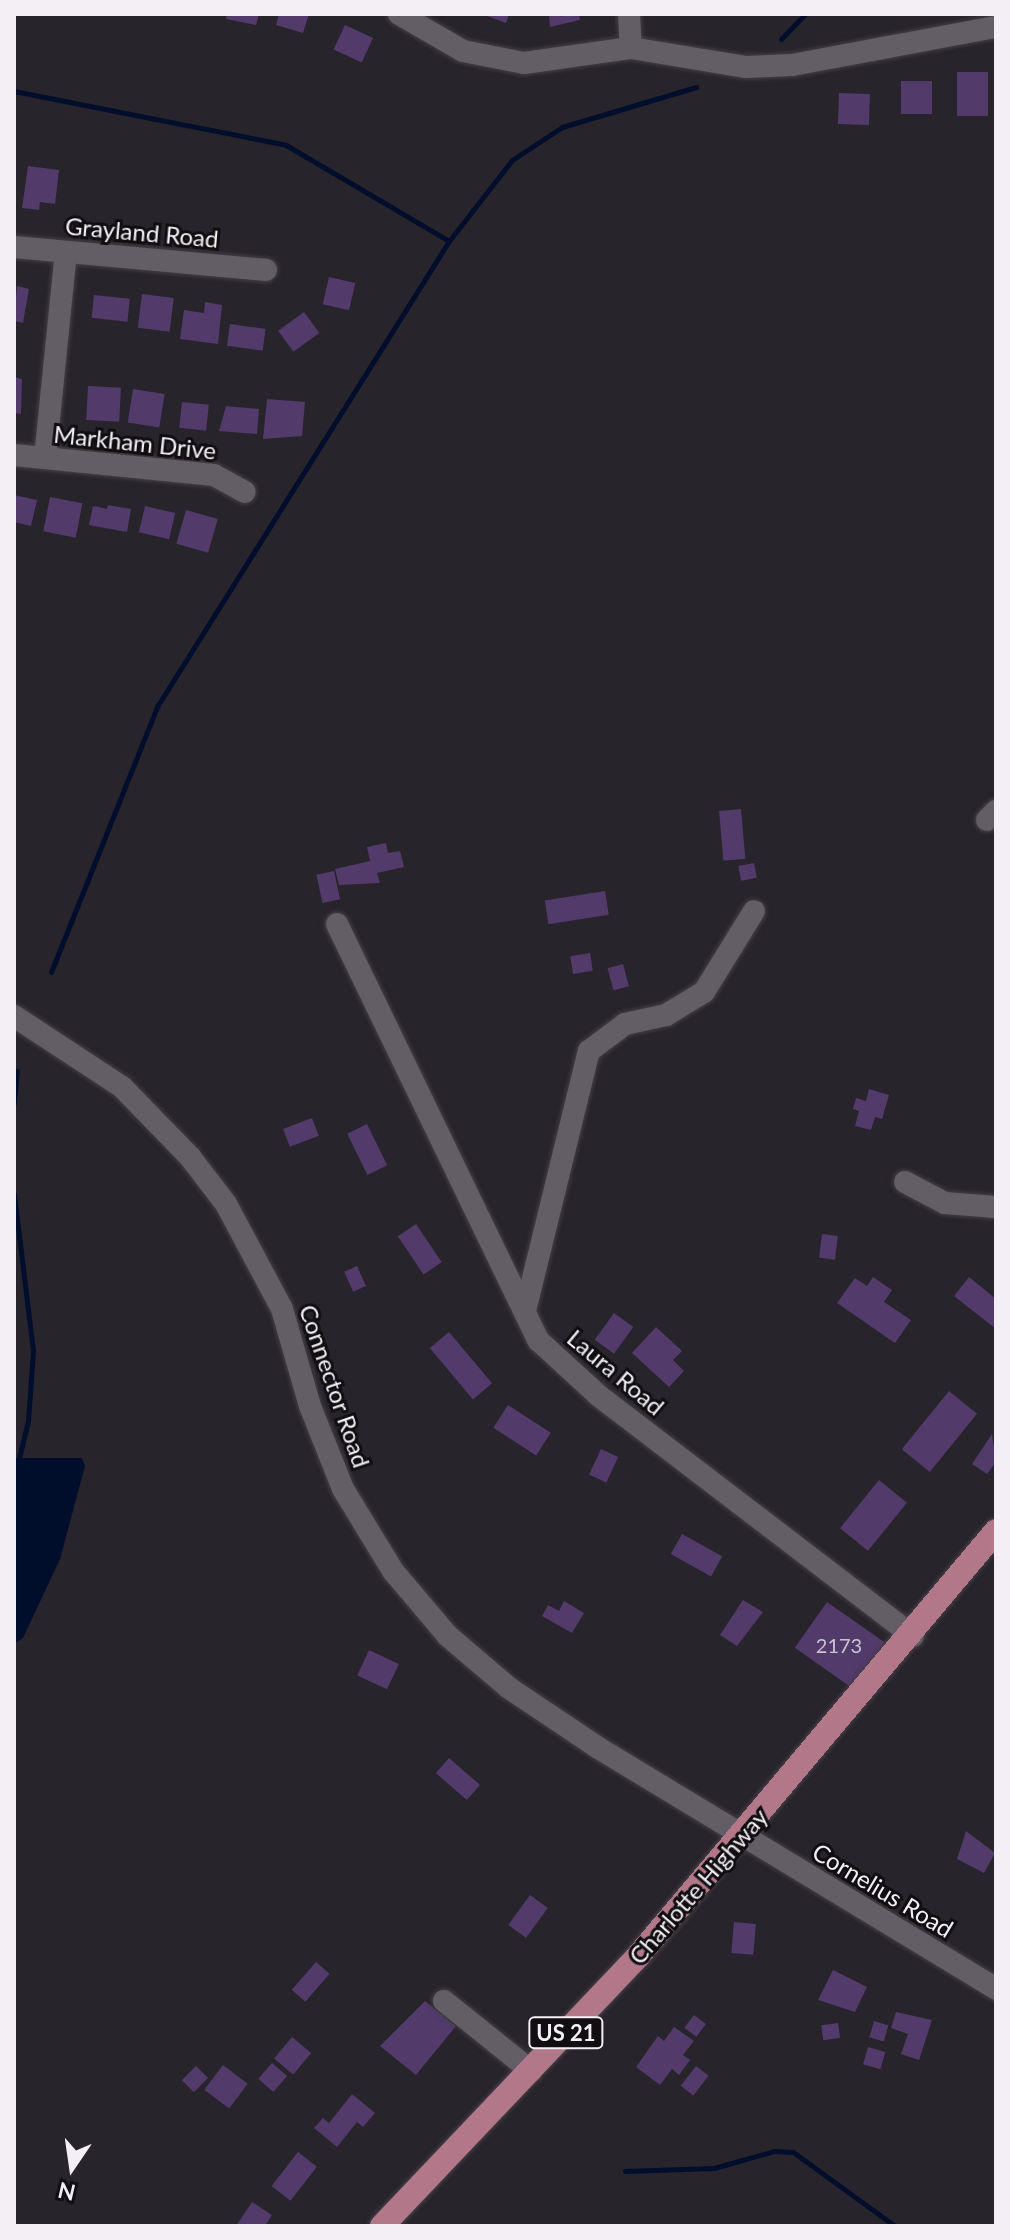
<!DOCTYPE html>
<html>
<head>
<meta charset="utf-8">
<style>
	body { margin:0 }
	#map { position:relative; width:1010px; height:2240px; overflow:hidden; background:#28242b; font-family:Lato,sans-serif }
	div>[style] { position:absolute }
	.water>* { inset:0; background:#000e2c }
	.stream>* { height:5px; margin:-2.5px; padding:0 2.5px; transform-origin:2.5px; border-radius:2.5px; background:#000e2c }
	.building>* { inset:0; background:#523a6b; transform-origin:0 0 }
	.roads { filter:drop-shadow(0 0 2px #433f44) drop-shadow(0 0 2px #433f44) }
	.minor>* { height:22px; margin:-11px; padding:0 11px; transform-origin:11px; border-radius:11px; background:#635d65 }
	.major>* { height:24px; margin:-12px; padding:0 12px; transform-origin:12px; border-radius:12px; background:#b27788 }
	span { translate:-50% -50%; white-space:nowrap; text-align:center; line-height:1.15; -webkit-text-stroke:6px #100e11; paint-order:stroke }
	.number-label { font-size:20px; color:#cbc2d2 }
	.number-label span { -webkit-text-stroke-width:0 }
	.shield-label span { padding:2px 6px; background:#100e11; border:2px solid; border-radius:6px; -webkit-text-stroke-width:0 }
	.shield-label { font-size:22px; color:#f3eff4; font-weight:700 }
	.street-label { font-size:24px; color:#f3eff4 }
	.frame { position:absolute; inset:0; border:16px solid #f3eff4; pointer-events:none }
	.north { position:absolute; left:32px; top:2128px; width:80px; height:80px; -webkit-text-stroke:6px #100e11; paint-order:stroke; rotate:193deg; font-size:22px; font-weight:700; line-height:32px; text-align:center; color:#f3eff4 }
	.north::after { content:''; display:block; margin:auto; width:28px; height:36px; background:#f3eff4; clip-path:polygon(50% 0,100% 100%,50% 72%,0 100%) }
</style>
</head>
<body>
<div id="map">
	<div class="water">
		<i style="clip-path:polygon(14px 1458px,82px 1458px,85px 1466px,60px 1559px,23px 1638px,14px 1644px)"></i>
	</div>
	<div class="stream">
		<i style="left:781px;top:39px;width:35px;rotate:-46deg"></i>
		<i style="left:14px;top:91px;width:277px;rotate:11.2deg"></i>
		<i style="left:286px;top:145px;width:189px;rotate:30.5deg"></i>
		<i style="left:51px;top:972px;width:288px;rotate:-68.2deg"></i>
		<i style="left:158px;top:705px;width:548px;rotate:-57.91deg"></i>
		<i style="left:449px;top:241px;width:103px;rotate:-52.1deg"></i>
		<i style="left:512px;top:160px;width:60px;rotate:-33.4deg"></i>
		<i style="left:562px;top:127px;width:140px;rotate:-16.6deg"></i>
		<i style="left:14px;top:1103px;width:32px;rotate:-85deg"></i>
		<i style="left:14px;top:1194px;width:158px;rotate:83.1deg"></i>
		<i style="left:33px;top:1351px;width:70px;rotate:94.1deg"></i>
		<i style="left:28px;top:1421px;width:42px;rotate:103.7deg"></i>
		<i style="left:625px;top:2171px;width:89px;rotate:-1.9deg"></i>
		<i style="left:714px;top:2168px;width:62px;rotate:-15.8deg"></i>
		<i style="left:774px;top:2151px;width:19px;rotate:3deg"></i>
		<i style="left:793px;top:2152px;width:126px;rotate:36deg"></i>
	</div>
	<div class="building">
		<i style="clip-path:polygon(227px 14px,259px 14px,256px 25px,226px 19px)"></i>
		<i style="clip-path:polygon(279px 14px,309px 14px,303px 33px,276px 25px)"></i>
		<i style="clip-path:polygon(482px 14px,509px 14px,506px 23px)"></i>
		<i style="clip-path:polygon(549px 14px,579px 14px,580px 20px,550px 27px)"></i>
		<i style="left:345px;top:25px;width:31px;height:27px;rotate:25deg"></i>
		<i style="left:957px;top:72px;width:31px;height:44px"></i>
		<i style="left:932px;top:81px;width:33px;height:31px;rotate:90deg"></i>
		<i style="left:839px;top:93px;width:31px;height:31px;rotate:2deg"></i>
		<i style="clip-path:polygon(28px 166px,59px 170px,55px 204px,40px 202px,39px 210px,22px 208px)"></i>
		<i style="left:329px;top:277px;width:27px;height:28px;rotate:13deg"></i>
		<i style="clip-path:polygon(17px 286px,29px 289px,23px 323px,14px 321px)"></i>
		<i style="left:142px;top:294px;width:32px;height:34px;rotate:7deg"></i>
		<i style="left:94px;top:295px;width:36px;height:23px;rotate:6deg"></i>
		<i style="clip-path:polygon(205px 302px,222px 305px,218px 344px,180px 339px,184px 310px,204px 313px)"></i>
		<i style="left:304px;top:312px;width:26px;height:32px;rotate:54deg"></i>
		<i style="left:230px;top:324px;width:36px;height:22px;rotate:8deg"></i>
		<i style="clip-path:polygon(14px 377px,22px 379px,21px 414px,14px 413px)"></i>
		<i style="left:88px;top:386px;width:33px;height:34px;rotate:3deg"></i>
		<i style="left:133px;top:389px;width:32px;height:34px;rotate:9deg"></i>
		<i style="clip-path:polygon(267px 399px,305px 402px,302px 436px,263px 439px)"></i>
		<i style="left:182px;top:402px;width:27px;height:26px;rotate:6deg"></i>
		<i style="clip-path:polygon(226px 406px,259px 409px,257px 434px,219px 431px)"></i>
		<i style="clip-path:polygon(14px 495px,37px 500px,31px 526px,14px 522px)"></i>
		<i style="left:50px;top:497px;width:33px;height:35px;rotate:11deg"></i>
		<i style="clip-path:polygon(108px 505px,131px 509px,127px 532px,89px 525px,93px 506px,107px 509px)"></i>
		<i style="left:145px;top:506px;width:31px;height:27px;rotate:13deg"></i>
		<i style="left:186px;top:510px;width:33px;height:35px;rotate:16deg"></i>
		<i style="left:741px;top:809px;width:50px;height:22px;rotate:85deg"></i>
		<i style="clip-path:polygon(386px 843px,388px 853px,400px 851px,404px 867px,377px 873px,380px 883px,339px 885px,335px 869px,370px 861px,367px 847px)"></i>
		<i style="left:754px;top:863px;width:15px;height:16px;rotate:79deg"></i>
		<i style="left:334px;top:871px;width:29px;height:18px;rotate:78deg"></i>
		<i style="left:605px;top:891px;width:24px;height:61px;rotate:81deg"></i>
		<i style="left:590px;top:953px;width:18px;height:20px;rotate:81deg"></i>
		<i style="left:623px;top:964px;width:23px;height:16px;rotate:75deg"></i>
		<i style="clip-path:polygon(869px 1089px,889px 1095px,882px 1119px,875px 1117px,871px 1130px,855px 1126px,859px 1111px,853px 1109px,856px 1098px,866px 1101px)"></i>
		<i style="left:312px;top:1118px;width:19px;height:31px;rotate:69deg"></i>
		<i style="left:367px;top:1124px;width:46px;height:22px;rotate:64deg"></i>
		<i style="left:416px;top:1224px;width:46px;height:22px;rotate:56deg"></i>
		<i style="left:822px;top:1234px;width:16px;height:24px;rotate:7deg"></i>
		<i style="left:357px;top:1266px;width:22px;height:14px;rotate:66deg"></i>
		<i style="clip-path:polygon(873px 1277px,892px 1290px,884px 1302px,911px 1320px,895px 1343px,837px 1303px,855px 1278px,867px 1286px)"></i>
		<i style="clip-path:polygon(969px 1277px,996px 1299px,996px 1329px,954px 1296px)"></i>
		<i style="left:614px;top:1313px;width:24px;height:33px;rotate:36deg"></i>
		<i style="clip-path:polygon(656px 1327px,682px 1351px,673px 1360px,684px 1371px,669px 1387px,632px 1353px)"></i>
		<i style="left:449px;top:1332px;width:67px;height:25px;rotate:50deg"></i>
		<i style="left:949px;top:1391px;width:36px;height:75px;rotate:39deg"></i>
		<i style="left:508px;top:1405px;width:51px;height:27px;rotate:33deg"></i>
		<i style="clip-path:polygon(992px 1434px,996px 1462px,987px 1474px,972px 1464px)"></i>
		<i style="left:601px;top:1449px;width:19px;height:28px;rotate:25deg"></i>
		<i style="left:879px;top:1480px;width:36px;height:62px;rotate:39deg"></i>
		<i style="left:682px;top:1534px;width:46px;height:23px;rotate:29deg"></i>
		<i style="clip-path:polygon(743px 1600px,763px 1612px,737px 1646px,720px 1635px)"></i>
		<i style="clip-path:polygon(564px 1601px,584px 1613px,572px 1633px,542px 1616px,548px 1605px,559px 1611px)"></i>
		<i style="left:827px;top:1602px;width:72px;height:56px;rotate:35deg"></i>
		<i style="left:369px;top:1650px;width:33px;height:28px;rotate:25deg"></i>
		<i style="left:449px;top:1758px;width:41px;height:20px;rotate:41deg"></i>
		<i style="clip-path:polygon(966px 1831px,995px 1853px,984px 1873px,957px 1859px)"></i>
		<i style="left:530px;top:1895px;width:22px;height:37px;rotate:36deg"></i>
		<i style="left:734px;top:1922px;width:22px;height:31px;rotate:5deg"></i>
		<i style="left:316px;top:1962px;width:18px;height:37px;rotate:41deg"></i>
		<i style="clip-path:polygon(833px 1970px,867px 1987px,855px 2012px,818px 2000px)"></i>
		<i style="clip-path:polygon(425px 2001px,456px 2026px,416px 2075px,380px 2046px)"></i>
		<i style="clip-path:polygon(896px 2012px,932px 2020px,919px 2060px,901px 2054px,908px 2034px,891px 2028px)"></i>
		<i style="left:694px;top:2015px;width:15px;height:16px;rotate:37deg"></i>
		<i style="left:874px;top:2021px;width:15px;height:17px;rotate:16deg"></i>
		<i style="left:838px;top:2023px;width:15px;height:17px;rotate:82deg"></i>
		<i style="clip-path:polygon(674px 2027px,694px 2041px,683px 2055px,690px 2060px,679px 2075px,672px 2069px,660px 2085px,636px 2067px,658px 2036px,664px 2041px)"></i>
		<i style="left:292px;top:2037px;width:25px;height:28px;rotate:40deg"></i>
		<i style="left:868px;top:2047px;width:18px;height:18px;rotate:16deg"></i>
		<i style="left:272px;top:2063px;width:20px;height:21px;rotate:41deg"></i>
		<i style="left:223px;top:2065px;width:31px;height:31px;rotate:37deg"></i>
		<i style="left:196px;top:2066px;width:17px;height:20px;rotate:45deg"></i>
		<i style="left:696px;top:2066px;width:16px;height:25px;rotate:38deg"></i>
		<i style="clip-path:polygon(352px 2094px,375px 2113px,363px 2127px,357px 2122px,337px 2147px,314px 2128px,323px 2118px,329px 2123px)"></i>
		<i style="left:298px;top:2152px;width:24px;height:43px;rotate:38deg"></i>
		<i style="clip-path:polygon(252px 2202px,272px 2215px,265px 2226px,236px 2226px)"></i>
	</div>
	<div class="roads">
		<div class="minor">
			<i style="left:399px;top:14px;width:74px;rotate:30deg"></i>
			<i style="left:463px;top:51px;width:62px;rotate:11.1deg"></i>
			<i style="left:524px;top:63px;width:108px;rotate:-8deg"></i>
			<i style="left:631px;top:48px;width:117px;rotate:9.4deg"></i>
			<i style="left:746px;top:67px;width:46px;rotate:-2.5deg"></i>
			<i style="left:792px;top:65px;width:208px;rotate:-10.6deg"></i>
			<i style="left:629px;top:14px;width:34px;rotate:87deg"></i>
			<i style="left:14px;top:247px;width:253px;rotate:5.2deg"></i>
			<i style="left:14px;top:455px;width:201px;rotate:5.7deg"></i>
			<i style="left:214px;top:475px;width:35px;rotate:29deg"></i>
			<i style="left:45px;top:458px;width:207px;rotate:-84.2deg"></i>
			<i style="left:987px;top:820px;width:13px;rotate:-45deg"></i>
			<i style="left:337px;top:924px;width:463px;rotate:64.2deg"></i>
			<i style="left:539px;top:1341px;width:81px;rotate:42.5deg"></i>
			<i style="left:599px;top:1396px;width:395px;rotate:37.4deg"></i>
			<i style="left:14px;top:1016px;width:129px;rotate:33.3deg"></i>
			<i style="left:122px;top:1087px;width:98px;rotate:45.8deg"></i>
			<i style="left:190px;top:1157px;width:59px;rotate:52.5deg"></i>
			<i style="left:226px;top:1204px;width:119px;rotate:61.9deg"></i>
			<i style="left:282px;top:1309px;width:101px;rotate:73.9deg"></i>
			<i style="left:310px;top:1406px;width:89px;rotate:68.3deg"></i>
			<i style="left:343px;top:1489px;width:96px;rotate:58.6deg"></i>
			<i style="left:393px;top:1571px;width:85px;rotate:49.8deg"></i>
			<i style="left:448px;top:1636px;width:80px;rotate:40.4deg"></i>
			<i style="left:509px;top:1688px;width:106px;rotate:33.8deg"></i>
			<i style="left:597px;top:1747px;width:467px;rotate:31.2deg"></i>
			<i style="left:905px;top:1182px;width:45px;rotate:27.7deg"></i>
			<i style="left:945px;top:1203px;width:51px;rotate:4.5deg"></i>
			<i style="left:525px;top:1311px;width:268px;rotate:-76.2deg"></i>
			<i style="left:589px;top:1051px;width:45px;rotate:-36.9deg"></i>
			<i style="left:625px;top:1024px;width:42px;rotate:-12.4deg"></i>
			<i style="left:666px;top:1015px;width:44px;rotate:-31.2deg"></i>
			<i style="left:704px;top:992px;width:95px;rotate:-58.3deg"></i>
			<i style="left:444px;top:2001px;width:112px;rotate:38.8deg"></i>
		</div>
		<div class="major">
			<i style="left:382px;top:2226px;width:373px;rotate:-46.5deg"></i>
			<i style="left:639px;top:1955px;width:554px;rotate:-49.9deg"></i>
		</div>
	</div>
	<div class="number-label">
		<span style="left:839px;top:1645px">2173</span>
	</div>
	<div class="shield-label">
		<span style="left:566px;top:2033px">US 21</span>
	</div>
	<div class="street-label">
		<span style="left:142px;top:232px;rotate:5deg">Grayland Road</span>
		<span style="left:135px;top:442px;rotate:6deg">Markham Drive</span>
		<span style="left:616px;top:1372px;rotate:40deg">Laura Road</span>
		<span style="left:335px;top:1386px;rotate:71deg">Connector Road</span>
		<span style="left:698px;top:1886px;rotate:-49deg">Charlotte Highway</span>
		<span style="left:883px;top:1890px;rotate:31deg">Cornelius Road</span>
	</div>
	<div class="frame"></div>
	<div class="north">N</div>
</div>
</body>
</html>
